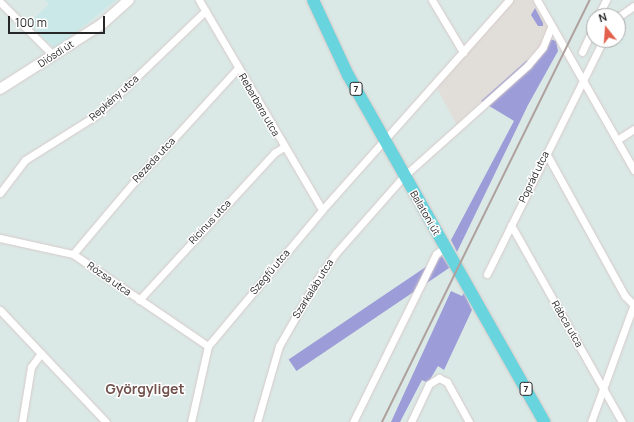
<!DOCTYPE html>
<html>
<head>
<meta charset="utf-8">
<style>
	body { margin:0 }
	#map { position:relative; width:634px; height:422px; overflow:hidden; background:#dae8e6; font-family:Manrope,sans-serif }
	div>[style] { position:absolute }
	.industrial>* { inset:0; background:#e1deda }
	.education>* { inset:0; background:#cbe8e8 }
	.green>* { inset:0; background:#9c9dd8; transform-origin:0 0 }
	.roads { filter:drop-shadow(0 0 1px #d7cac8) drop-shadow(0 0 1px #d7cac8) }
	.minor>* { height:7px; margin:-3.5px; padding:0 3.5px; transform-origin:3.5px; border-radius:3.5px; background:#fff }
	.secondary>* { height:10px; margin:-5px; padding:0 5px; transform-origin:5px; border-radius:5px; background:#fff }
	.primary>* { height:12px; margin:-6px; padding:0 6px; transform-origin:6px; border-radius:6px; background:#68d4de }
	.rail>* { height:2px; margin:-1px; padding:0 1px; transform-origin:1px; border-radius:1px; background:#afa19e }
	span { translate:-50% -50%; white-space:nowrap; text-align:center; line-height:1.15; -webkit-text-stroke:3px #fff; paint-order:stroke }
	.shield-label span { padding:1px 3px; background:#fff; border:1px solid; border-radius:3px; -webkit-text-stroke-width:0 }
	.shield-label { font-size:9px; color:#272727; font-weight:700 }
	.street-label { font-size:10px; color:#272727 }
	.district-label { font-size:14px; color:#71524d; font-weight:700 }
	.north { position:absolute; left:586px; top:8px; width:40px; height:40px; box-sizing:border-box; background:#fff; border:1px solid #a9a9a9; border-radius:50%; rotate:343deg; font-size:11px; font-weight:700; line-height:16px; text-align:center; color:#272727 }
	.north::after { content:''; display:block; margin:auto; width:14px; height:18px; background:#e3604c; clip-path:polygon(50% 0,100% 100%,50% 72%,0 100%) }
	.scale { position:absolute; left:8px; top:16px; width:97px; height:18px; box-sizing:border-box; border:2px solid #272727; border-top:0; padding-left:5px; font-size:12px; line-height:14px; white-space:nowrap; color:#272727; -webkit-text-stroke:3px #fff; paint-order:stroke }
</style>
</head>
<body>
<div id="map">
	<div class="industrial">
		<i style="clip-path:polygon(514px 0,532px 0,553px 36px,456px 124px,437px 88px)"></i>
	</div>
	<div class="education">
		<i style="clip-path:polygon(46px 0,116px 0,55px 49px,29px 23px,49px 4px)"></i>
	</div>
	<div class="green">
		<i style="clip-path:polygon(535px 8px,543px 23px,543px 26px,538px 26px,531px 15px)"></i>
		<i style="clip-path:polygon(550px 39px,556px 41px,558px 51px,528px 105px,457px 252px,451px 240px,514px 121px,481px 101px,527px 60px,531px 65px)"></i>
		<i style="left:442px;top:256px;width:14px;height:185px;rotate:56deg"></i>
		<i style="clip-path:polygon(451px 291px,462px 296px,464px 293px,472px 310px,444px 370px,438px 366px,428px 383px,422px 380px,400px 422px,391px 422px)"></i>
	</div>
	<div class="roads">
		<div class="minor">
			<i style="left:199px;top:0;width:243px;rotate:59.6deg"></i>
			<i style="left:432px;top:0;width:61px;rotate:59.2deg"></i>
			<i style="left:537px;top:0;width:196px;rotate:60.3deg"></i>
			<i style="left:0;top:2px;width:76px;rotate:45deg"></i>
			<i style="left:598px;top:16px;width:18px;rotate:-63deg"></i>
			<i style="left:618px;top:17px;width:19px;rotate:-35deg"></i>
			<i style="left:582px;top:52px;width:29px;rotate:-65deg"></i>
			<i style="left:617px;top:140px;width:20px;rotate:-33deg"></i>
			<i style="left:546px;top:153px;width:163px;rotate:61.1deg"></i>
			<i style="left:625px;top:296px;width:13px;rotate:45deg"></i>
			<i style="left:0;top:193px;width:41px;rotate:-52.9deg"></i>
			<i style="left:25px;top:160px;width:86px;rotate:-32.2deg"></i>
			<i style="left:98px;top:114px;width:149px;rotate:-43.9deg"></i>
			<i style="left:511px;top:225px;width:226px;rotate:60.6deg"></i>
			<i style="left:0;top:238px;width:75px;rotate:12.4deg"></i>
			<i style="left:73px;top:254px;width:163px;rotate:34.3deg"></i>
			<i style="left:73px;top:254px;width:93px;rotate:-49.8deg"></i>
			<i style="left:133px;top:183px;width:156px;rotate:-47.6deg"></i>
			<i style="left:487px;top:274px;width:261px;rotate:-63.6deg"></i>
			<i style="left:139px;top:300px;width:200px;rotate:-47.4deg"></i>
			<i style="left:274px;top:153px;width:12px;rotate:-31deg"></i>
			<i style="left:0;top:310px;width:154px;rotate:46.6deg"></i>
			<i style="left:22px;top:422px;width:56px;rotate:-80.7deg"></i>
			<i style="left:31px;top:367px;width:17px;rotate:-54deg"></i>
			<i style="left:191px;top:422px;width:78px;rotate:-77.4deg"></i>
			<i style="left:208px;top:346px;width:177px;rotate:-50deg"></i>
			<i style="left:322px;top:210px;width:281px;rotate:-48.3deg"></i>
			<i style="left:257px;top:422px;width:79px;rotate:-73.9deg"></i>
			<i style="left:279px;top:346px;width:76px;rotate:-60.1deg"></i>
			<i style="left:317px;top:280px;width:33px;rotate:-55deg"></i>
			<i style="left:336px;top:253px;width:103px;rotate:-48.6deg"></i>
			<i style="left:404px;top:176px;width:166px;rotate:-41.8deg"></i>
			<i style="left:528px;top:65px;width:23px;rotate:-50deg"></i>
			<i style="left:543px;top:47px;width:22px;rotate:-68deg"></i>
			<i style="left:353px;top:422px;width:187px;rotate:-63.7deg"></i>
			<i style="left:436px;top:254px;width:11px;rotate:-38deg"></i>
			<i style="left:411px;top:422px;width:42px;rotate:-64.7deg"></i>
			<i style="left:429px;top:384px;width:12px;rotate:-31deg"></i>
			<i style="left:439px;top:378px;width:9px;rotate:27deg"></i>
			<i style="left:447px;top:382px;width:46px;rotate:61.2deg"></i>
			<i style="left:591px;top:422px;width:126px;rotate:-70deg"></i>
		</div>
		<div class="secondary">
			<i style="left:0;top:89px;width:121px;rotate:-32.5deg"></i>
			<i style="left:102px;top:24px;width:36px;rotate:-42deg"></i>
		</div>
		<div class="primary">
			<i style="left:313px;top:0;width:83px;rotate:65deg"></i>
			<i style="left:348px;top:75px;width:399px;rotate:60.5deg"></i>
		</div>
	</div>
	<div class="rail">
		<i style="left:382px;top:422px;width:470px;rotate:-63.8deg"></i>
	</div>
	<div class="shield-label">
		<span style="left:356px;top:89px">7</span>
		<span style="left:526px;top:389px">7</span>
	</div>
	<div class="street-label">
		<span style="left:56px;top:54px;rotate:-33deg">Diósdi út</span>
		<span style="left:114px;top:98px;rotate:-42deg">Repkény utca</span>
		<span style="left:259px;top:105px;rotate:60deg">Rebarbara utca</span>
		<span style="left:154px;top:160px;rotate:-47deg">Rezeda utca</span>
		<span style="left:534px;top:177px;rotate:-64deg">Poprád utca</span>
		<span style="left:425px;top:213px;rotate:60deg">Balatoni út</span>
		<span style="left:210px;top:222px;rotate:-47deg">Ricinus utca</span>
		<span style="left:270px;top:272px;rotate:-50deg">Szegfű utca</span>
		<span style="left:109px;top:279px;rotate:35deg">Rózsa utca</span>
		<span style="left:313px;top:289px;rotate:-58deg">Szarkaláb utca</span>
		<span style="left:567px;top:324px;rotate:60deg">Rábca utca</span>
	</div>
	<div class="district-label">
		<span style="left:145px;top:389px">Györgyliget</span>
	</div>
	<div class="north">N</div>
	<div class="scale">100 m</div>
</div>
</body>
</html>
